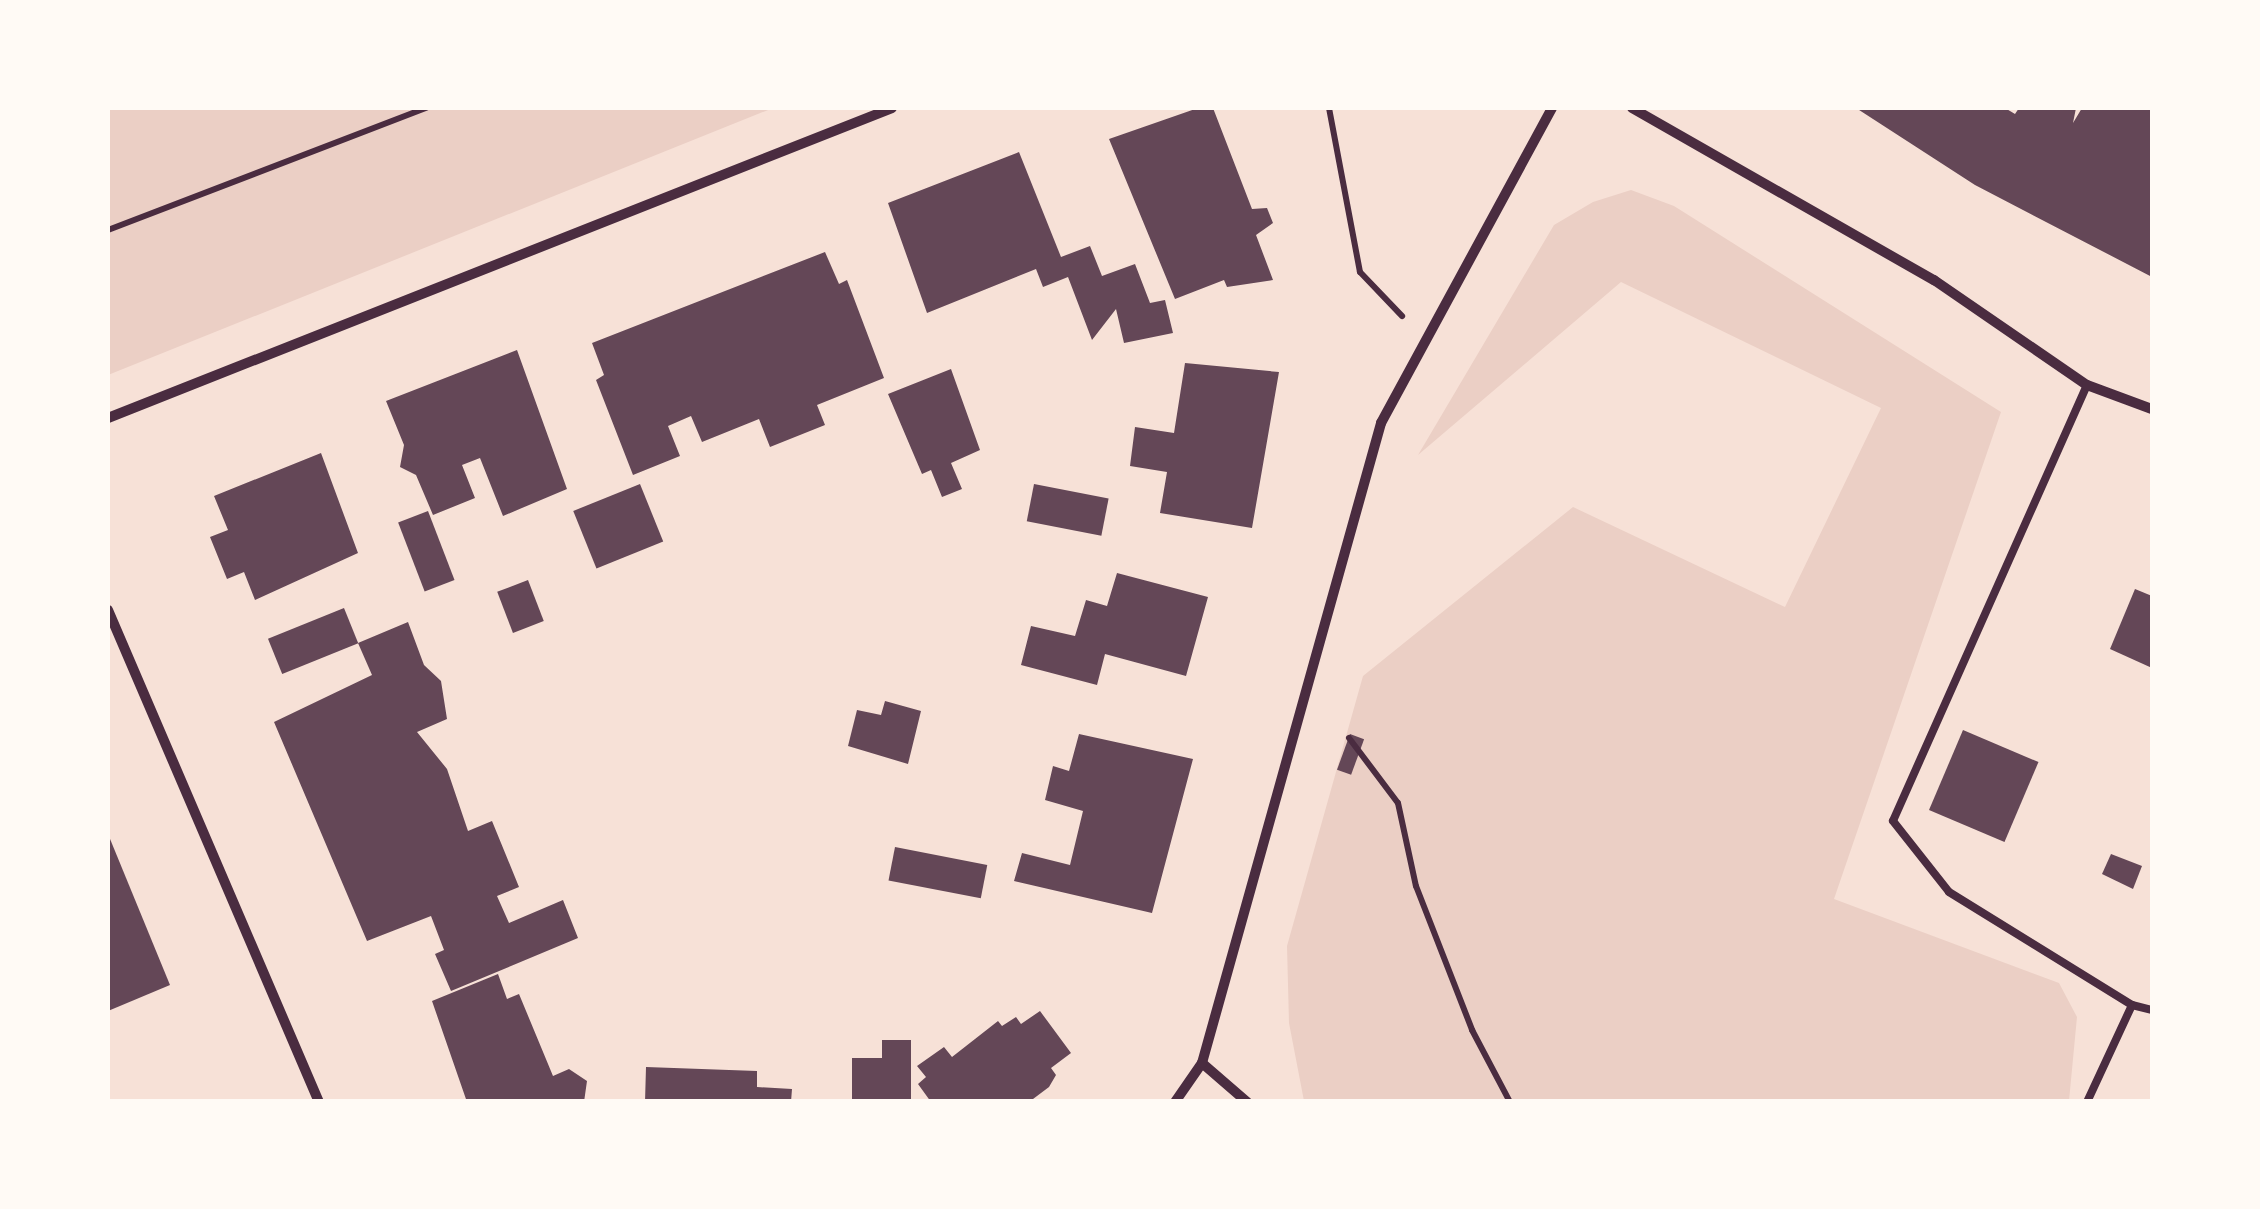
<!DOCTYPE html>
<html>
<head>
<meta charset="utf-8">
<style>
	body { margin:0 }
	#map { position:relative; width:2260px; height:1209px; overflow:hidden; background:#f7e1d7; font-family:"Varela Round",sans-serif }
	div>[style] { position:absolute }
	.green>* { inset:0; background:#ebcfc5 }
	.building>* { inset:0; background:#644757; transform-origin:0 0 }
	.path>* { height:6px; margin:-3px; padding:0 3px; transform-origin:3px; border-radius:3px; background:#4a2c40 }
	.service>* { height:8px; margin:-4px; padding:0 4px; transform-origin:4px; border-radius:4px; background:#4a2c40 }
	.minor>* { height:10px; margin:-5px; padding:0 5px; transform-origin:5px; border-radius:5px; background:#4a2c40 }
	span { translate:-50% -50%; white-space:nowrap; text-align:center; line-height:1.15; -webkit-text-stroke:8px #fffaf5; paint-order:stroke }
	.frame { position:absolute; inset:0; border:110px solid #fffaf5; pointer-events:none }
</style>
</head>
<body>
<div id="map">
	<div class="green">
		<i style="clip-path:polygon(108px 108px,773px 108px,108px 375px)"></i>
		<i style="clip-path:polygon(1631px 190px,1674px 206px,2001px 412px,1834px 899px,2059px 983px,2077px 1017px,2069px 1101px,1304px 1101px,1289px 1023px,1287px 946px,1363px 676px,1573px 507px,1785px 607px,1881px 408px,1621px 282px,1418px 455px,1554px 225px,1593px 202px)"></i>
	</div>
	<div class="building">
		<i style="clip-path:polygon(1198px 108px,1213px 108px,1252px 209px,1267px 208px,1273px 223px,1256px 235px,1273px 280px,1227px 287px,1224px 280px,1175px 299px,1109px 139px)"></i>
		<i style="clip-path:polygon(1856px 108px,2005px 108px,2015px 114px,2019px 108px,2076px 108px,2073px 123px,2082px 108px,2152px 108px,2152px 277px,1975px 185px)"></i>
		<i style="clip-path:polygon(1019px 152px,1061px 257px,1090px 246px,1102px 276px,1135px 264px,1150px 303px,1165px 300px,1173px 333px,1124px 343px,1116px 309px,1092px 340px,1068px 277px,1043px 287px,1036px 269px,927px 313px,888px 203px)"></i>
		<i style="clip-path:polygon(825px 252px,839px 284px,847px 280px,884px 378px,817px 405px,825px 425px,770px 447px,759px 419px,702px 442px,691px 416px,668px 426px,680px 456px,633px 475px,596px 380px,604px 375px,592px 343px)"></i>
		<i style="clip-path:polygon(517px 350px,567px 489px,503px 516px,480px 458px,462px 465px,475px 498px,433px 515px,416px 475px,400px 467px,404px 445px,386px 401px)"></i>
		<i style="clip-path:polygon(1185px 363px,1279px 372px,1252px 528px,1160px 513px,1167px 472px,1130px 466px,1135px 427px,1174px 433px)"></i>
		<i style="clip-path:polygon(951px 369px,980px 450px,951px 463px,962px 489px,942px 497px,931px 470px,922px 474px,888px 394px)"></i>
		<i style="clip-path:polygon(321px 453px,358px 553px,255px 600px,244px 572px,227px 579px,210px 537px,228px 530px,214px 496px)"></i>
		<i style="left:640px;top:484px;width:62px;height:72px;rotate:68deg"></i>
		<i style="left:1034px;top:484px;width:76px;height:38px;rotate:11deg"></i>
		<i style="left:428px;top:511px;width:74px;height:32px;rotate:69deg"></i>
		<i style="clip-path:polygon(1117px 573px,1208px 597px,1186px 676px,1105px 654px,1097px 685px,1021px 665px,1031px 626px,1075px 636px,1086px 600px,1107px 606px)"></i>
		<i style="left:528px;top:580px;width:44px;height:33px;rotate:69deg"></i>
		<i style="clip-path:polygon(2135px 589px,2152px 596px,2152px 668px,2110px 649px)"></i>
		<i style="left:344px;top:608px;width:38px;height:82px;rotate:68deg"></i>
		<i style="clip-path:polygon(408px 622px,424px 665px,441px 681px,447px 719px,417px 732px,447px 769px,468px 831px,492px 821px,519px 887px,497px 896px,509px 923px,563px 900px,578px 938px,451px 991px,435px 954px,444px 950px,431px 916px,367px 941px,274px 722px,372px 675px,358px 643px)"></i>
		<i style="clip-path:polygon(885px 701px,921px 711px,908px 764px,848px 746px,857px 710px,881px 715px)"></i>
		<i style="left:1963px;top:730px;width:82px;height:87px;rotate:23deg"></i>
		<i style="clip-path:polygon(1079px 734px,1193px 759px,1152px 913px,1014px 881px,1022px 853px,1070px 865px,1083px 811px,1045px 800px,1053px 766px,1069px 771px)"></i>
		<i style="left:1350px;top:734px;width:15px;height:38px;rotate:20deg"></i>
		<i style="clip-path:polygon(108px 834px,170px 985px,108px 1011px)"></i>
		<i style="left:895px;top:847px;width:94px;height:34px;rotate:11deg"></i>
		<i style="clip-path:polygon(2111px 854px,2142px 866px,2133px 889px,2102px 874px)"></i>
		<i style="clip-path:polygon(498px 974px,507px 999px,519px 994px,553px 1076px,569px 1069px,587px 1081px,584px 1102px,467px 1102px,432px 1001px)"></i>
		<i style="clip-path:polygon(1040px 1011px,1071px 1053px,1051px 1068px,1056px 1075px,1049px 1087px,1029px 1102px,931px 1102px,918px 1084px,926px 1077px,917px 1066px,944px 1047px,952px 1057px,998px 1021px,1002px 1026px,1016px 1017px,1021px 1024px)"></i>
		<i style="clip-path:polygon(882px 1040px,911px 1040px,911px 1102px,852px 1102px,852px 1058px,882px 1058px)"></i>
		<i style="clip-path:polygon(646px 1067px,757px 1071px,757px 1087px,792px 1089px,791px 1102px,645px 1102px)"></i>
	</div>
	<div class="path">
		<i style="left:1329px;top:108px;width:167px;rotate:79.3deg"></i>
		<i style="left:1360px;top:272px;width:61px;rotate:46.3deg"></i>
		<i style="left:108px;top:230px;width:341px;rotate:-21deg"></i>
		<i style="left:1349px;top:738px;width:81px;rotate:53deg"></i>
		<i style="left:1398px;top:803px;width:85px;rotate:77.8deg"></i>
		<i style="left:1416px;top:886px;width:155px;rotate:68.7deg"></i>
		<i style="left:1472px;top:1030px;width:81px;rotate:62.2deg"></i>
	</div>
	<div class="service">
		<i style="left:2087px;top:385px;width:477px;rotate:114deg"></i>
		<i style="left:1893px;top:821px;width:90px;rotate:51.7deg"></i>
		<i style="left:1949px;top:892px;width:215px;rotate:31.7deg"></i>
		<i style="left:2132px;top:1005px;width:21px;rotate:14deg"></i>
		<i style="left:2087px;top:1102px;width:107px;rotate:-65.1deg"></i>
	</div>
	<div class="minor">
		<i style="left:1632px;top:108px;width:348px;rotate:29.7deg"></i>
		<i style="left:1934px;top:280px;width:186px;rotate:34.5deg"></i>
		<i style="left:2087px;top:385px;width:69px;rotate:20.3deg"></i>
		<i style="left:108px;top:418px;width:843px;rotate:-21.57deg"></i>
		<i style="left:108px;top:610px;width:535px;rotate:66.79deg"></i>
		<i style="left:1202px;top:1063px;width:60px;rotate:40.9deg"></i>
		<i style="left:1175px;top:1102px;width:47px;rotate:-55.3deg"></i>
		<i style="left:1202px;top:1063px;width:665px;rotate:-74.37deg"></i>
		<i style="left:1381px;top:423px;width:358px;rotate:-61.5deg"></i>
	</div>
	<div class="frame"></div>
</div>
</body>
</html>
